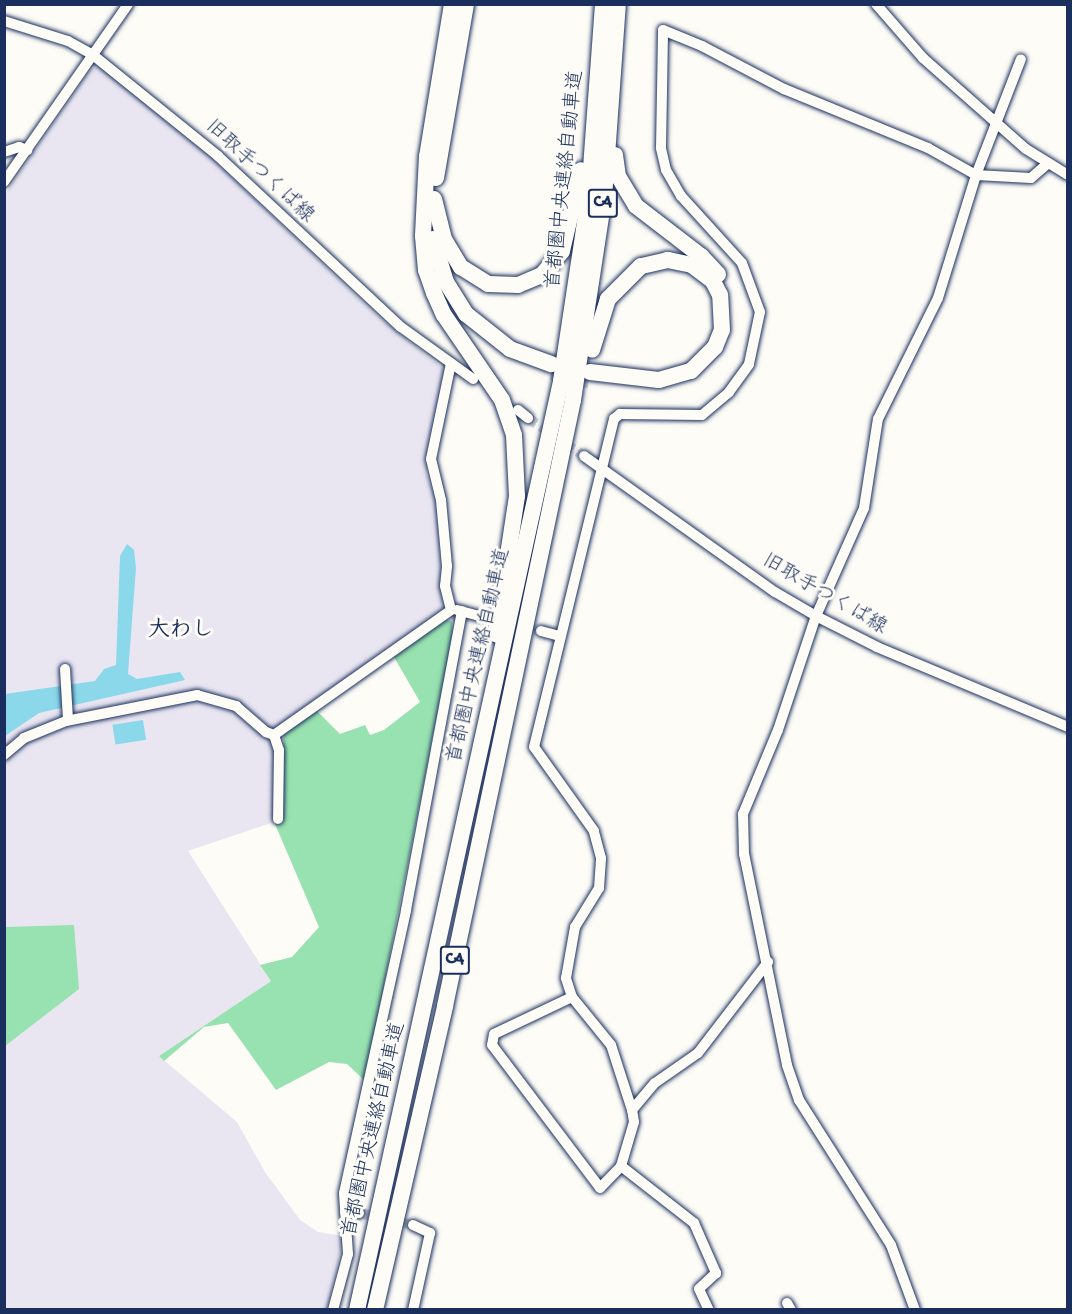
<!DOCTYPE html>
<html>
<head>
<meta charset="utf-8">
<style>
	body { margin:0 }
	#map { position:relative; width:1072px; height:1314px; overflow:hidden; background:#fdfcf7; font-family:"Gochi Hand","Klee One",sans-serif }
	div>[style] { position:absolute }
	.built>* { inset:0; background:#e9e6f2 }
	.green>* { inset:0; background:#98e1b0 }
	.water>* { inset:0; background:#8bd8ea; transform-origin:0 0 }
	.stream>* { height:2px; margin:-1px; padding:0 1px; transform-origin:1px; border-radius:1px; background:#8bd8ea }
	.minor-tunnel>* { height:10px; margin-top:-5px; transform-origin:0; background:repeating-linear-gradient(90deg,#d0d3d8 0 10px,transparent 0 15px) }
	.highway-tunnel>* { height:16px; margin-top:-8px; transform-origin:0; background:repeating-linear-gradient(90deg,#d0d3d8 0 16px,transparent 0 24px) }
	.roads { filter:drop-shadow(0 0 2px #1b2f5e) drop-shadow(0 0 2px #1b2f5e) }
	.minor>* { height:10px; margin:-5px; padding:0 5px; transform-origin:5px; border-radius:5px; background:#fdfcf7 }
	.highway>* { height:16px; margin:-8px; padding:0 8px; transform-origin:8px; border-radius:8px; background:#fdfcf7 }
	span { translate:-50% -50%; white-space:nowrap; text-align:center; line-height:1.15; -webkit-text-stroke:6px #fdfcf7; paint-order:stroke }
	.shield-label span { padding:2px 4px; background:#fdfcf7; border:2px solid; border-radius:4px; -webkit-text-stroke-width:0 }
	.shield-label { font-size:18px; color:#1b2f5e; font-weight:700 }
	.street-label { font-size:20px; color:#1b2f5e }
	.quarter-label { font-size:22px; color:#1b2f5e; font-weight:700 }
	.frame { position:absolute; inset:0; border:6px solid #1b2f5e; pointer-events:none }
</style>
</head>
<body>
<div id="map">
	<div class="built">
		<i style="clip-path:polygon(100px 67px,200px 147px,376px 315px,446px 371px,426px 473px,436px 499px,443px 608px,439px 618px,276px 728px,269px 740px,275px 748px,274px 822px,188px 851px,271px 981px,159px 1056px,237px 1122px,265px 1172px,300px 1220px,318px 1232px,344px 1236px,327px 1309px,5px 1310px,5px 194px,91px 69px)"></i>
	</div>
	<div class="green">
		<i style="clip-path:polygon(446px 620px,452px 621px,453px 634px,365px 1081px,347px 1064px,329px 1062px,276px 1090px,228px 1023px,204px 1027px,164px 1061px,159px 1056px,271px 981px,260px 965px,292px 957px,319px 927px,275px 824px,280px 823px,284px 733px,316px 710px,340px 734px,365px 725px,370px 735px,384px 730px,420px 702px,394px 657px)"></i>
		<i style="clip-path:polygon(74px 925px,79px 989px,5px 1046px,5px 927px)"></i>
	</div>
	<div class="water">
		<i style="clip-path:polygon(127px 544px,134px 550px,136px 568px,128px 674px,137px 679px,180px 672px,185px 680px,39px 713px,5px 736px,5px 694px,95px 681px,104px 669px,116px 665px,120px 556px)"></i>
		<i style="left:143px;top:720px;width:20px;height:31px;rotate:81deg"></i>
	</div>
	<div class="stream">
		<i style="left:23px;top:721px;width:13px;rotate:-29deg"></i>
	</div>
	<div class="minor-tunnel">
		<i style="left:528px;top:418px;width:68px;rotate:34.2deg"></i>
		<i style="left:359px;top:1213px;width:55px;rotate:12.5deg"></i>
	</div>
	<div class="highway-tunnel">
		<i style="left:551px;top:372px;width:39px;rotate:12deg"></i>
	</div>
	<div class="roads">
		<div class="minor">
			<i style="left:876px;top:4px;width:72px;rotate:49deg"></i>
			<i style="left:923px;top:58px;width:137px;rotate:41.5deg"></i>
			<i style="left:1026px;top:149px;width:49px;rotate:31.8deg"></i>
			<i style="left:4px;top:21px;width:67px;rotate:17.4deg"></i>
			<i style="left:68px;top:41px;width:29px;rotate:29deg"></i>
			<i style="left:93px;top:55px;width:161px;rotate:38.9deg"></i>
			<i style="left:218px;top:156px;width:250px;rotate:43.1deg"></i>
			<i style="left:401px;top:327px;width:89px;rotate:35.8deg"></i>
			<i style="left:4px;top:152px;width:16px;rotate:-18deg"></i>
			<i style="left:19px;top:147px;width:9px;rotate:21deg"></i>
			<i style="left:4px;top:182px;width:217px;rotate:-55.1deg"></i>
			<i style="left:518px;top:410px;width:13px;rotate:39deg"></i>
			<i style="left:584px;top:456px;width:234px;rotate:35.5deg"></i>
			<i style="left:775px;top:592px;width:48px;rotate:30.3deg"></i>
			<i style="left:816px;top:616px;width:68px;rotate:26.9deg"></i>
			<i style="left:877px;top:647px;width:207px;rotate:22.7deg"></i>
			<i style="left:451px;top:610px;width:25px;rotate:-104deg"></i>
			<i style="left:445px;top:586px;width:20px;rotate:-84deg"></i>
			<i style="left:447px;top:566px;width:66px;rotate:-95.2deg"></i>
			<i style="left:441px;top:500px;width:42px;rotate:-103.7deg"></i>
			<i style="left:431px;top:459px;width:98px;rotate:-78.2deg"></i>
			<i style="left:457px;top:610px;width:28px;rotate:15deg"></i>
			<i style="left:541px;top:631px;width:20px;rotate:15deg"></i>
			<i style="left:65px;top:669px;width:51px;rotate:86.6deg"></i>
			<i style="left:274px;top:735px;width:16px;rotate:72deg"></i>
			<i style="left:279px;top:750px;width:69px;rotate:90.8deg"></i>
			<i style="left:4px;top:755px;width:26px;rotate:-40deg"></i>
			<i style="left:24px;top:738px;width:45px;rotate:-22deg"></i>
			<i style="left:66px;top:721px;width:134px;rotate:-11.2deg"></i>
			<i style="left:197px;top:695px;width:41px;rotate:15.8deg"></i>
			<i style="left:236px;top:706px;width:40px;rotate:41deg"></i>
			<i style="left:266px;top:732px;width:9px;rotate:21deg"></i>
			<i style="left:274px;top:735px;width:217px;rotate:-35.2deg"></i>
			<i style="left:572px;top:997px;width:86px;rotate:154.6deg"></i>
			<i style="left:494px;top:1034px;width:11px;rotate:100deg"></i>
			<i style="left:492px;top:1045px;width:179px;rotate:52.9deg"></i>
			<i style="left:600px;top:1188px;width:30px;rotate:-46deg"></i>
			<i style="left:621px;top:1166px;width:46px;rotate:-73.5deg"></i>
			<i style="left:634px;top:1122px;width:12px;rotate:-99deg"></i>
			<i style="left:632px;top:1110px;width:68px;rotate:-107.9deg"></i>
			<i style="left:611px;top:1045px;width:62px;rotate:-129.1deg"></i>
			<i style="left:572px;top:997px;width:20px;rotate:-108deg"></i>
			<i style="left:566px;top:978px;width:52px;rotate:-80deg"></i>
			<i style="left:575px;top:927px;width:46px;rotate:-58.4deg"></i>
			<i style="left:599px;top:888px;width:30px;rotate:-86deg"></i>
			<i style="left:601px;top:858px;width:28px;rotate:-105deg"></i>
			<i style="left:594px;top:831px;width:103px;rotate:-125.5deg"></i>
			<i style="left:534px;top:747px;width:338px;rotate:-76.3deg"></i>
			<i style="left:614px;top:419px;width:8px;rotate:-40deg"></i>
			<i style="left:620px;top:414px;width:82px;rotate:0.7deg"></i>
			<i style="left:702px;top:415px;width:35px;rotate:-40deg"></i>
			<i style="left:729px;top:392px;width:34px;rotate:-54deg"></i>
			<i style="left:749px;top:364px;width:53px;rotate:-78.1deg"></i>
			<i style="left:760px;top:312px;width:52px;rotate:-110.2deg"></i>
			<i style="left:742px;top:263px;width:91px;rotate:-132.3deg"></i>
			<i style="left:681px;top:196px;width:30px;rotate:-120deg"></i>
			<i style="left:666px;top:170px;width:23px;rotate:-103deg"></i>
			<i style="left:661px;top:148px;width:118px;rotate:-89deg"></i>
			<i style="left:663px;top:30px;width:42px;rotate:22.3deg"></i>
			<i style="left:702px;top:46px;width:93px;rotate:27.7deg"></i>
			<i style="left:784px;top:89px;width:156px;rotate:22.3deg"></i>
			<i style="left:928px;top:148px;width:55px;rotate:29.4deg"></i>
			<i style="left:976px;top:175px;width:55px;rotate:3.1deg"></i>
			<i style="left:1031px;top:178px;width:20px;rotate:-41deg"></i>
			<i style="left:632px;top:1110px;width:35px;rotate:-50deg"></i>
			<i style="left:655px;top:1083px;width:52px;rotate:-34.9deg"></i>
			<i style="left:698px;top:1053px;width:115px;rotate:-52.4deg"></i>
			<i style="left:621px;top:1166px;width:93px;rotate:38deg"></i>
			<i style="left:694px;top:1223px;width:55px;rotate:66.3deg"></i>
			<i style="left:716px;top:1273px;width:23px;rotate:137deg"></i>
			<i style="left:699px;top:1289px;width:23px;rotate:65deg"></i>
			<i style="left:345px;top:1212px;width:14px;rotate:4deg"></i>
			<i style="left:413px;top:1225px;width:19px;rotate:25deg"></i>
			<i style="left:430px;top:1233px;width:79px;rotate:102.4deg"></i>
			<i style="left:787px;top:1303px;width:8px;rotate:60deg"></i>
			<i style="left:333px;top:1310px;width:58px;rotate:-75deg"></i>
			<i style="left:348px;top:1254px;width:61px;rotate:-93.8deg"></i>
			<i style="left:344px;top:1193px;width:290px;rotate:-77.6deg"></i>
			<i style="left:406px;top:910px;width:304px;rotate:-79.4deg"></i>
			<i style="left:915px;top:1310px;width:69px;rotate:-110.3deg"></i>
			<i style="left:891px;top:1245px;width:172px;rotate:-122.4deg"></i>
			<i style="left:799px;top:1100px;width:37px;rotate:-109deg"></i>
			<i style="left:787px;top:1065px;width:215px;rotate:-101.5deg"></i>
			<i style="left:744px;top:854px;width:40px;rotate:-91.4deg"></i>
			<i style="left:743px;top:814px;width:91px;rotate:-67.4deg"></i>
			<i style="left:778px;top:730px;width:120px;rotate:-71.6deg"></i>
			<i style="left:816px;top:616px;width:118px;rotate:-66deg"></i>
			<i style="left:864px;top:508px;width:90px;rotate:-81.1deg"></i>
			<i style="left:878px;top:419px;width:135px;rotate:-63.6deg"></i>
			<i style="left:938px;top:298px;width:129px;rotate:-72.8deg"></i>
			<i style="left:976px;top:175px;width:124px;rotate:-68.8deg"></i>
		</div>
		<div class="highway">
			<i style="left:452px;top:4px;width:154px;rotate:99.3deg"></i>
			<i style="left:427px;top:156px;width:80px;rotate:92.9deg"></i>
			<i style="left:423px;top:236px;width:34px;rotate:85deg"></i>
			<i style="left:426px;top:270px;width:24px;rotate:71deg"></i>
			<i style="left:434px;top:293px;width:24px;rotate:66deg"></i>
			<i style="left:444px;top:315px;width:103px;rotate:55.7deg"></i>
			<i style="left:502px;top:400px;width:37px;rotate:71deg"></i>
			<i style="left:514px;top:435px;width:61px;rotate:87.2deg"></i>
			<i style="left:517px;top:496px;width:140px;rotate:98.7deg"></i>
			<i style="left:615px;top:155px;width:21px;rotate:82deg"></i>
			<i style="left:618px;top:176px;width:35px;rotate:59deg"></i>
			<i style="left:636px;top:206px;width:82px;rotate:37.6deg"></i>
			<i style="left:701px;top:256px;width:25px;rotate:47deg"></i>
			<i style="left:436px;top:178px;width:177px;rotate:-80.2deg"></i>
			<i style="left:434px;top:199px;width:41px;rotate:76deg"></i>
			<i style="left:444px;top:239px;width:33px;rotate:59deg"></i>
			<i style="left:461px;top:267px;width:32px;rotate:32deg"></i>
			<i style="left:488px;top:284px;width:30px;rotate:2deg"></i>
			<i style="left:518px;top:285px;width:26px;rotate:-23deg"></i>
			<i style="left:542px;top:275px;width:31px;rotate:-50deg"></i>
			<i style="left:562px;top:251px;width:83px;rotate:-76.8deg"></i>
			<i style="left:433px;top:239px;width:45px;rotate:73.2deg"></i>
			<i style="left:446px;top:282px;width:38px;rotate:58deg"></i>
			<i style="left:466px;top:314px;width:56px;rotate:38.5deg"></i>
			<i style="left:510px;top:349px;width:44px;rotate:20.1deg"></i>
			<i style="left:590px;top:372px;width:69px;rotate:6.6deg"></i>
			<i style="left:659px;top:380px;width:33px;rotate:-16deg"></i>
			<i style="left:691px;top:371px;width:34px;rotate:-45deg"></i>
			<i style="left:715px;top:347px;width:18px;rotate:-68deg"></i>
			<i style="left:722px;top:330px;width:35px;rotate:-93deg"></i>
			<i style="left:720px;top:295px;width:16px;rotate:-117deg"></i>
			<i style="left:713px;top:281px;width:26px;rotate:-143deg"></i>
			<i style="left:692px;top:265px;width:25px;rotate:-168deg"></i>
			<i style="left:668px;top:260px;width:28px;rotate:167deg"></i>
			<i style="left:641px;top:266px;width:47px;rotate:135deg"></i>
			<i style="left:608px;top:299px;width:53px;rotate:107.4deg"></i>
			<i style="left:357px;top:1310px;width:951px;rotate:-77.61deg"></i>
			<i style="left:561px;top:381px;width:188px;rotate:-81.4deg"></i>
			<i style="left:589px;top:195px;width:192px;rotate:-85.8deg"></i>
			<i style="left:375px;top:1310px;width:312px;rotate:-77deg"></i>
			<i style="left:445px;top:1006px;width:619px;rotate:-78.07deg"></i>
			<i style="left:573px;top:400px;width:204px;rotate:-81.3deg"></i>
			<i style="left:604px;top:198px;width:195px;rotate:-85.9deg"></i>
		</div>
	</div>
	<div class="shield-label">
		<span style="left:603px;top:203px">C4</span>
		<span style="left:455px;top:960px">C4</span>
	</div>
	<div class="street-label">
		<span style="left:259px;top:172px;rotate:43deg">旧取手つくば線</span>
		<span style="left:566px;top:180px;rotate:-84deg">首都圏中央連絡自動車道</span>
		<span style="left:824px;top:595px;rotate:30deg">旧取手つくば線</span>
		<span style="left:480px;top:656px;rotate:-77deg">首都圏中央連絡自動車道</span>
		<span style="left:375px;top:1130px;rotate:-77deg">首都圏中央連絡自動車道</span>
	</div>
	<div class="quarter-label">
		<span style="left:181px;top:632px">大わし</span>
	</div>
	<div class="frame"></div>
</div>
</body>
</html>
